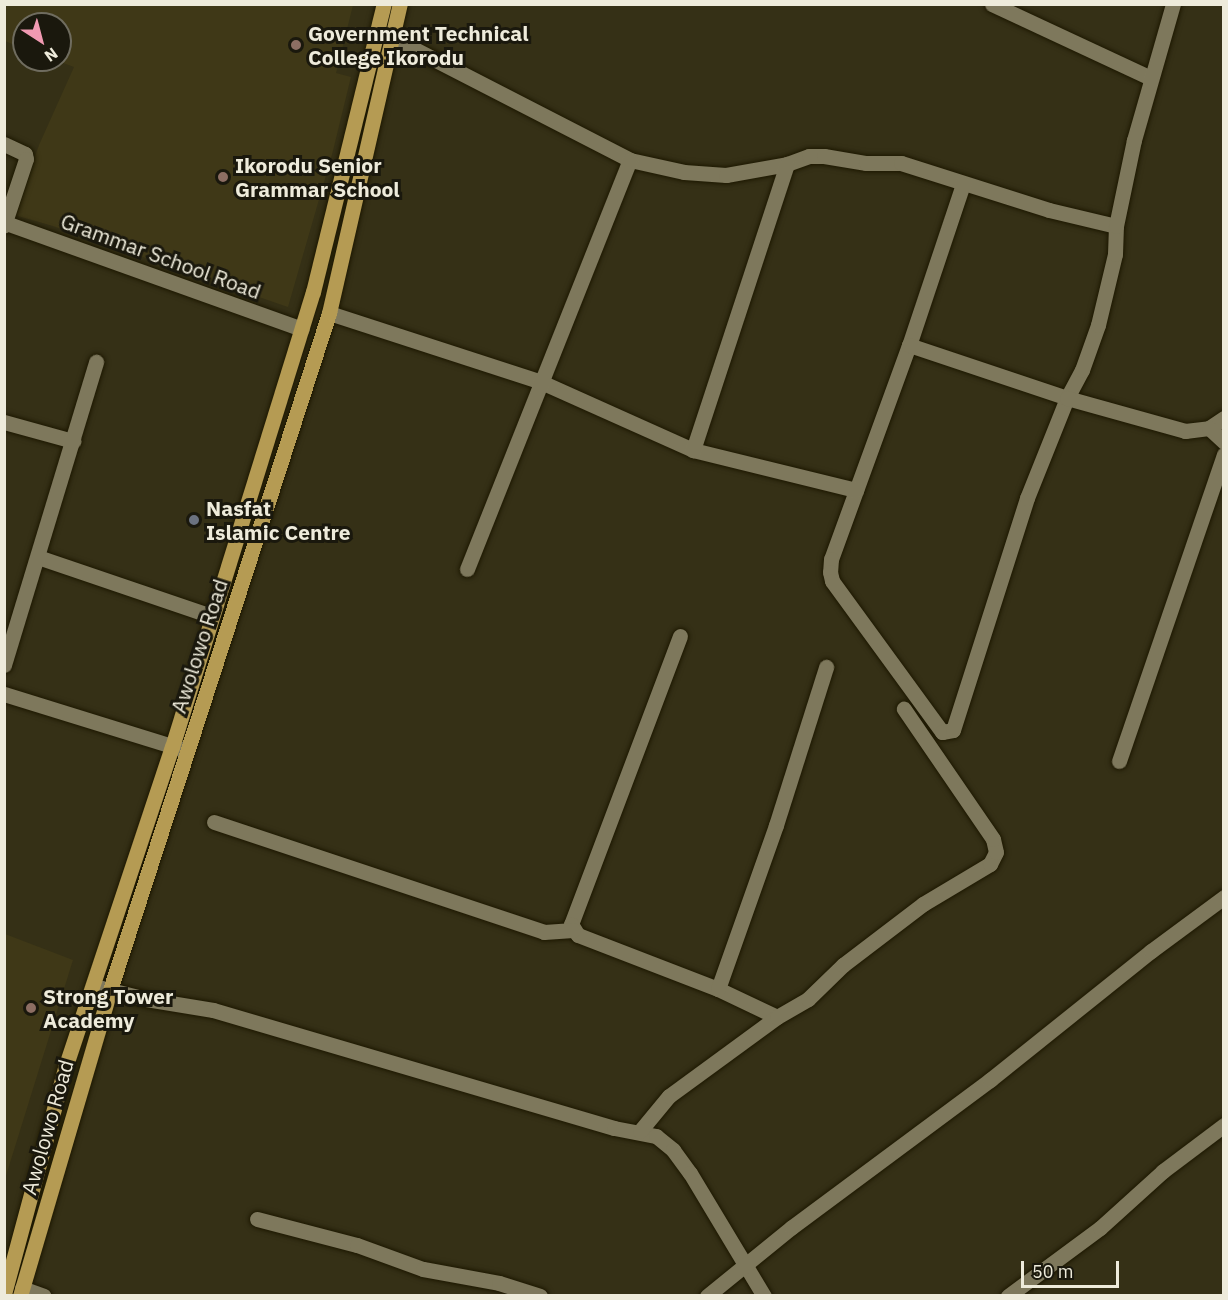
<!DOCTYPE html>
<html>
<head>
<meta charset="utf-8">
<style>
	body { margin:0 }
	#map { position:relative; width:1228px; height:1300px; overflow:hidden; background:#353016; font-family:"IBM Plex Sans",sans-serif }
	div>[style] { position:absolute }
	.built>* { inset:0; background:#3f3817 }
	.roads { filter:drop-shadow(0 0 2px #1d1801) drop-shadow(0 0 2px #1d1801) }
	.minor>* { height:15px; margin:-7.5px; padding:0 7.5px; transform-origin:7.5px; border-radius:7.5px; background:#7e785c }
	.major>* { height:15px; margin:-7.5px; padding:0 7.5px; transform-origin:7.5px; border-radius:7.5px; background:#b59b53 }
	.dots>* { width:16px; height:16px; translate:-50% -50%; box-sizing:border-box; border:3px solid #1a180d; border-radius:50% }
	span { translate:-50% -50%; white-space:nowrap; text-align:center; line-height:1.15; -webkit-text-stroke:6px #1a180d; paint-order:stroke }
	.poi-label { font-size:21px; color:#eeebdb; font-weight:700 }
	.left { translate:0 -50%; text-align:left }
	.street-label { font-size:21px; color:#eeebdb }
	.frame { position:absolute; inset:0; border:6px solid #eeebdb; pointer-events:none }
	.north { position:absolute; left:12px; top:12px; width:60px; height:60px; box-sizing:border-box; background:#1a180d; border:2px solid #6f6c5f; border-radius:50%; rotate:144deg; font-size:16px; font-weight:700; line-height:24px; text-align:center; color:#eeebdb }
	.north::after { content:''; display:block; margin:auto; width:21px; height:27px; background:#f19ab2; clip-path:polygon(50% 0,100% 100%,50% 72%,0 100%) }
	.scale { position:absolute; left:1021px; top:1261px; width:98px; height:27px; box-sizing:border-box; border:3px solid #eeebdb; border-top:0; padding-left:8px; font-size:18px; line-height:21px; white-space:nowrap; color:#eeebdb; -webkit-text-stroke:4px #1a180d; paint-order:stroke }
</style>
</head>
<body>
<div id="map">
	<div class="built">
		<i style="clip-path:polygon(4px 5px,353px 5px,336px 73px,351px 77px,333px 151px,288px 307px,53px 226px,14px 215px,39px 145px,74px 67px,55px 60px,60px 60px,60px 24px,24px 24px,24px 49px,5px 41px)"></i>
		<i style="clip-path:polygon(5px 934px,73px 960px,5px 1179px)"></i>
	</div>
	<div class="roads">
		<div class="minor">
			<i style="left:992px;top:4px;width:175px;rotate:25deg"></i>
			<i style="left:391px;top:37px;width:269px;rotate:27.2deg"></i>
			<i style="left:630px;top:160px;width:55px;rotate:12.5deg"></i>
			<i style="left:684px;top:172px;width:42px;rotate:4.1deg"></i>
			<i style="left:726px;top:175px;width:62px;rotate:-10.2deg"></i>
			<i style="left:787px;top:164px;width:23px;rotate:-20deg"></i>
			<i style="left:809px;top:156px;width:15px"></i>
			<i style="left:824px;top:156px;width:43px;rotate:9.5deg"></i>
			<i style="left:866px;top:163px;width:35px"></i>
			<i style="left:901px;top:163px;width:155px;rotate:17.6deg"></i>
			<i style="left:1049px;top:210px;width:69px;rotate:13.4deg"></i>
			<i style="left:4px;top:144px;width:23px;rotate:25deg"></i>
			<i style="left:25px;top:154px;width:5px;rotate:79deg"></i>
			<i style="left:26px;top:159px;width:70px;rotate:108.4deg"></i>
			<i style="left:963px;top:184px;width:170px;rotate:108.5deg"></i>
			<i style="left:909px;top:345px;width:228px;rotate:110deg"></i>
			<i style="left:831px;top:559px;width:13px;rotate:94deg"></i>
			<i style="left:830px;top:572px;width:9px;rotate:77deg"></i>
			<i style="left:832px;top:581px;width:187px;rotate:53.9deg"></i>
			<i style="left:942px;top:732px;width:11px;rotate:-10deg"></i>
			<i style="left:953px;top:730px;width:244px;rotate:-72.3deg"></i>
			<i style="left:1027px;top:498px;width:108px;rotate:-68.2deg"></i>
			<i style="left:1067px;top:398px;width:32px;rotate:-62deg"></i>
			<i style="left:1082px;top:370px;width:48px;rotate:-70.4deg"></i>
			<i style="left:1098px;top:325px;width:73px;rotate:-76.5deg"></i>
			<i style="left:1115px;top:254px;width:28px;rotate:-88deg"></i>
			<i style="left:1116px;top:226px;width:88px;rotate:-78.2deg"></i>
			<i style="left:1134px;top:140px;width:141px;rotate:-74deg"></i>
			<i style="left:6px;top:223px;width:314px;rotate:19.7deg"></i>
			<i style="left:329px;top:313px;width:223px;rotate:18deg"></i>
			<i style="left:541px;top:382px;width:167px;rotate:24.1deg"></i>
			<i style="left:693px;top:450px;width:168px;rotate:13.8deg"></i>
			<i style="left:909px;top:345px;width:167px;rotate:18.5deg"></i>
			<i style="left:1067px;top:398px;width:123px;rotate:15.6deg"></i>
			<i style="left:1185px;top:431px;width:24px;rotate:-7deg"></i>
			<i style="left:1209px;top:428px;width:18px;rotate:-34deg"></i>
			<i style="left:4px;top:422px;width:72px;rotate:15.4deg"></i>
			<i style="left:1209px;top:428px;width:21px;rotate:43deg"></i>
			<i style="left:693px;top:450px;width:301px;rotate:-71.8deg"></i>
			<i style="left:38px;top:557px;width:183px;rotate:18.8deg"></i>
			<i style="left:467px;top:569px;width:440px;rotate:-68.3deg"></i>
			<i style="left:680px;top:636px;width:308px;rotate:110.7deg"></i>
			<i style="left:571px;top:924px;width:13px;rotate:58deg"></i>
			<i style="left:578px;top:935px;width:150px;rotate:21.1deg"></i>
			<i style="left:718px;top:989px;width:65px;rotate:25.4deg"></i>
			<i style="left:4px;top:665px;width:317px;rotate:-73.1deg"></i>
			<i style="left:4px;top:694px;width:189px;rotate:17.2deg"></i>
			<i style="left:1119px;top:761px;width:324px;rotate:-71.1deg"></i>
			<i style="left:214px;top:822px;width:348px;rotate:18.4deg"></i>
			<i style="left:544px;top:932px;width:29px;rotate:-4deg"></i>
			<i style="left:94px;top:986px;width:54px;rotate:14deg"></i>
			<i style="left:146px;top:999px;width:68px;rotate:9.3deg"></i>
			<i style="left:213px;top:1010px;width:418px;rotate:16.4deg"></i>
			<i style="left:614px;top:1128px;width:43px;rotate:10.8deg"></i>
			<i style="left:656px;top:1136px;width:22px;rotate:39deg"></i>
			<i style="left:673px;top:1150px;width:29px;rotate:54deg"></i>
			<i style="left:690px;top:1173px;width:144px;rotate:59deg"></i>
			<i style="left:718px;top:989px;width:174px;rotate:-70.5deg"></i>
			<i style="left:776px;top:825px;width:166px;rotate:-72.4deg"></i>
			<i style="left:640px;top:1131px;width:45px;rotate:-50.4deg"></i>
			<i style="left:669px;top:1096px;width:134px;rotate:-36.2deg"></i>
			<i style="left:777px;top:1017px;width:36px;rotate:-30deg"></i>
			<i style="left:808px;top:999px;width:49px;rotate:-44.2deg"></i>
			<i style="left:843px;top:965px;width:101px;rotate:-37.3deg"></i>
			<i style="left:923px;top:904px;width:78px;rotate:-30.8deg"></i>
			<i style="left:990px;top:864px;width:13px;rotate:-63deg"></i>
			<i style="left:996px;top:852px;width:13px;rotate:-103deg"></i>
			<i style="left:993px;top:839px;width:158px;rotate:-124.4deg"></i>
			<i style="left:257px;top:1219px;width:103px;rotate:14.6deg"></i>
			<i style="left:357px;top:1245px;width:70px;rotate:20deg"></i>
			<i style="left:423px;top:1269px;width:77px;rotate:10.4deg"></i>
			<i style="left:499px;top:1283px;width:43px;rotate:17.6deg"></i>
			<i style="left:22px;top:1288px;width:23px;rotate:20deg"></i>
			<i style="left:707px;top:1296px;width:109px;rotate:-39.1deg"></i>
			<i style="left:792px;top:1227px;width:247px;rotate:-36.6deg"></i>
			<i style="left:990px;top:1080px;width:206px;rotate:-38.7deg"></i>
			<i style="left:1151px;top:951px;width:91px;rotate:-36.5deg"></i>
			<i style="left:1008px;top:1296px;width:114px;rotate:-36.5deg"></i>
			<i style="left:1100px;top:1228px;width:85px;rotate:-42.1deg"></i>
			<i style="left:1163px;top:1171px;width:76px;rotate:-37deg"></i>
		</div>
		<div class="major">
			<i style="left:4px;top:1294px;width:237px;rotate:-74.9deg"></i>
			<i style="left:66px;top:1065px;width:335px;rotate:-71.6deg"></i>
			<i style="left:172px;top:747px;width:476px;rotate:-72.8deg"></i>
			<i style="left:313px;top:292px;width:297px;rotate:-76.2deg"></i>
			<i style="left:20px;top:1296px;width:319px;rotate:-73.6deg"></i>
			<i style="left:110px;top:990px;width:712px;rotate:-72.07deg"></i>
			<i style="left:329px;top:313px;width:317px;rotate:-77.1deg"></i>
		</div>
	</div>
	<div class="dots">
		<i style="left:296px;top:45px;background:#8d6e63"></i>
		<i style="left:223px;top:177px;background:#8d6e63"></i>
		<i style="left:194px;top:520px;background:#6b7280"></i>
		<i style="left:31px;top:1008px;background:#8d6e63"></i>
	</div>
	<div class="poi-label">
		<span class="left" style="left:308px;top:45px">Government Technical<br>College Ikorodu</span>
		<span class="left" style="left:235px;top:177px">Ikorodu Senior<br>Grammar School</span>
		<span class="left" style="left:206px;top:520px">Nasfat<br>Islamic Centre</span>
		<span class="left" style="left:43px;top:1008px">Strong Tower<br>Academy</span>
	</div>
	<div class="street-label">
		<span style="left:161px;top:256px;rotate:20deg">Grammar School Road</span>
		<span style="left:199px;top:646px;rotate:-72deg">Awolowo Road</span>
		<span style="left:47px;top:1127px;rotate:-74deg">Awolowo Road</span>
	</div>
	<div class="frame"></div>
	<div class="north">N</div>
	<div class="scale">50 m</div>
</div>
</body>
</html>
